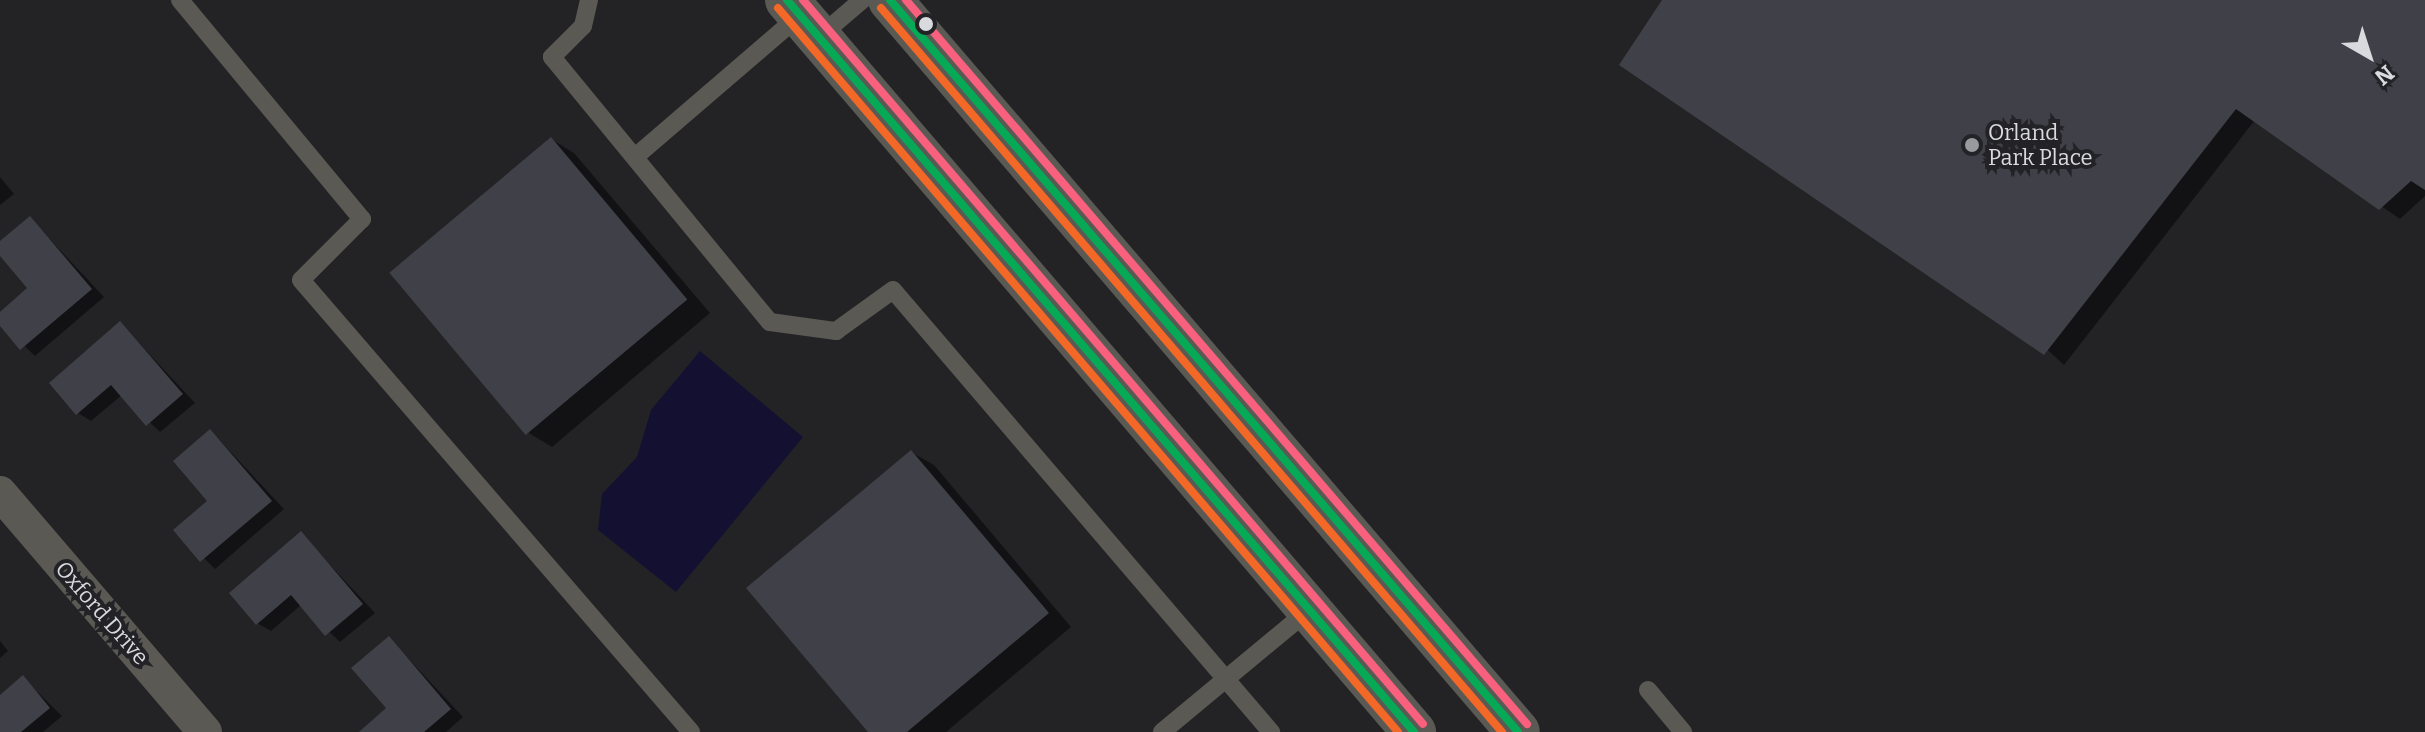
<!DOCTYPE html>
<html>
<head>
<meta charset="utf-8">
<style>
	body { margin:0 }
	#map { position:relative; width:2425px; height:732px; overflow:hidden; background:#232326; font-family:Bitter,serif }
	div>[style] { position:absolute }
	.water>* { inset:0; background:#131032 }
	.shadow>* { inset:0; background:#0007 }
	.building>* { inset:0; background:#404049; transform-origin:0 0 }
	.service>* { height:18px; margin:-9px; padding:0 9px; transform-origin:9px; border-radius:9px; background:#5a5953 }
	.minor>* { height:34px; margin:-17px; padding:0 17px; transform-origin:17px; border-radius:17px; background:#5a5953 }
	.tertiary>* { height:44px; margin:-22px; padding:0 22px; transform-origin:22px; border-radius:22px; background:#5a5953 }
	.bus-1>* { height:8px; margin:-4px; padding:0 4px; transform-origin:4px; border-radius:4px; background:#06aa56 }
	.bus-2>* { height:8px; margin:-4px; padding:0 4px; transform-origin:4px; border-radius:4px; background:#f36827 }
	.bus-3>* { height:8px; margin:-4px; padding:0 4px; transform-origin:4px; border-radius:4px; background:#f8607d }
	.dots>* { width:22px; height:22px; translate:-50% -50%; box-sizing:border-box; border:4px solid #222227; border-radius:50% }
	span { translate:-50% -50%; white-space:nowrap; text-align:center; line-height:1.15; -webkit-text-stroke:8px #222227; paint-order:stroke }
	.poi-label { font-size:22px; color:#d9dadd }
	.left { translate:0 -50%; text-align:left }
	.street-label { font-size:22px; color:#d9dadd }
	.north { position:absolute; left:2329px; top:16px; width:80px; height:80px; -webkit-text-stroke:6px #222227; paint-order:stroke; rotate:141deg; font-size:22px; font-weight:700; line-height:32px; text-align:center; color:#d9dadd }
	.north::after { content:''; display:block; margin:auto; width:28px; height:36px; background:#d9dadd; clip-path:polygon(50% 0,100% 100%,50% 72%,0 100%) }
</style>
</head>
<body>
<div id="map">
	<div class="water">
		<i style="clip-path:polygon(700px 351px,803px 437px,676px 592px,598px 530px,602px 494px,637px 457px,651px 410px)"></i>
	</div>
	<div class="shadow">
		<i style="clip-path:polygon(1665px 0,2425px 0,2425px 196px,2400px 219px,2255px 120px,2064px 365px)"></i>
		<i style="clip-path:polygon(551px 139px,574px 153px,710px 313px,552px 447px,529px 433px)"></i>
		<i style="clip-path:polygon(0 177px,14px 194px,0 205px)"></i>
		<i style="clip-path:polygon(30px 218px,104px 297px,35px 356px,0 323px,0 314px,30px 288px,0 244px)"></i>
		<i style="clip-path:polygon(121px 324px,195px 403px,160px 432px,122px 395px,91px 421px,78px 413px)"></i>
		<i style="clip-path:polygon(211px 431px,284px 509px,215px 569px,176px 530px,210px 501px)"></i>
		<i style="clip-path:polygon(911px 452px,934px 465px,1071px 627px,946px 732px,870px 732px)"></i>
		<i style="clip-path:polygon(301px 534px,375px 613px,340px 642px,301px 605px,271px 631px,257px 623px)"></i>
		<i style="clip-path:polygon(389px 638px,463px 717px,446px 732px,362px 732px,389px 708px)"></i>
		<i style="clip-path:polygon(0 641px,8px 651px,0 658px)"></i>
		<i style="clip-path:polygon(23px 678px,62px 716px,43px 732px,0 732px,0 697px)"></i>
	</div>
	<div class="building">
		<i style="clip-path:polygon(1662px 0,2425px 0,2425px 190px,2411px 181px,2379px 210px,2236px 109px,2044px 355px,1619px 65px)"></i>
		<i style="left:551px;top:137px;width:212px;height:211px;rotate:50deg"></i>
		<i style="clip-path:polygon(30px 216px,92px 289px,20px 350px,0 326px,0 312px,27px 288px,0 256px,0 241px)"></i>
		<i style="clip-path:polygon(120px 321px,183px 394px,146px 426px,111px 385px,76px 415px,49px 383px)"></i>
		<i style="clip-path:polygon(210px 429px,272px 501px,200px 562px,173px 530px,207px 501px,173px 461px)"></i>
		<i style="clip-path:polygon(911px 450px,1049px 613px,907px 732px,868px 732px,746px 588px)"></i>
		<i style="clip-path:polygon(301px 531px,363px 604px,325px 636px,291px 595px,256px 625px,229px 593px)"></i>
		<i style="clip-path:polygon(389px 636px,451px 709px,424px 732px,359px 732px,386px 708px,351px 668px)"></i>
		<i style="clip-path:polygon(23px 675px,50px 708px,21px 732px,0 732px,0 695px)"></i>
	</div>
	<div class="service">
		<i style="left:180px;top:0;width:285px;rotate:50.3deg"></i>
		<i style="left:362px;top:219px;width:86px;rotate:135deg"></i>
		<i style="left:301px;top:280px;width:597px;rotate:49.21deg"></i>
		<i style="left:589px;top:0;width:27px;rotate:103deg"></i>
		<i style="left:583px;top:26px;width:44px;rotate:135deg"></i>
		<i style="left:552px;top:57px;width:343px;rotate:50.6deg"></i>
		<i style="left:770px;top:322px;width:67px;rotate:7.8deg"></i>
		<i style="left:836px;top:331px;width:70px;rotate:-35.7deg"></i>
		<i style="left:893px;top:290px;width:582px;rotate:49.46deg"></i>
		<i style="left:819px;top:37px;width:57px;rotate:-40.7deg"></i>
		<i style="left:635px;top:157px;width:218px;rotate:-40.7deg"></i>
		<i style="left:1648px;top:690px;width:55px;rotate:50.2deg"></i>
		<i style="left:1162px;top:732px;width:191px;rotate:-39.7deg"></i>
	</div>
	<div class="minor">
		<i style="left:0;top:493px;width:315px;rotate:49.4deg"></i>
	</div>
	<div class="tertiary">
		<i style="left:787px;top:0;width:964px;rotate:49.42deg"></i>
		<i style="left:890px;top:0;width:964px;rotate:49.37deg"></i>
	</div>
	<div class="bus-1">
		<i style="left:787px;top:0;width:964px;rotate:49.42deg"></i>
		<i style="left:890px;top:0;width:964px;rotate:49.37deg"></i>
	</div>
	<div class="bus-2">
		<i style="left:778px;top:8px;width:953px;rotate:49.42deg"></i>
		<i style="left:881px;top:8px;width:954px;rotate:49.38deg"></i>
	</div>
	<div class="bus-3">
		<i style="left:803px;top:0;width:953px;rotate:49.42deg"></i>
		<i style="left:906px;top:0;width:954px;rotate:49.38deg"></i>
	</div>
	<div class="dots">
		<i style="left:926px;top:24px;background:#d9dadd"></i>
		<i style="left:1972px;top:145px;background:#999a9d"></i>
	</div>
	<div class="poi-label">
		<span class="left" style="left:1988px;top:145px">Orland<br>Park Place</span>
	</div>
	<div class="street-label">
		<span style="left:102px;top:613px;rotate:49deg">Oxford Drive</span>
	</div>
	<div class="north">N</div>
</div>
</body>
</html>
